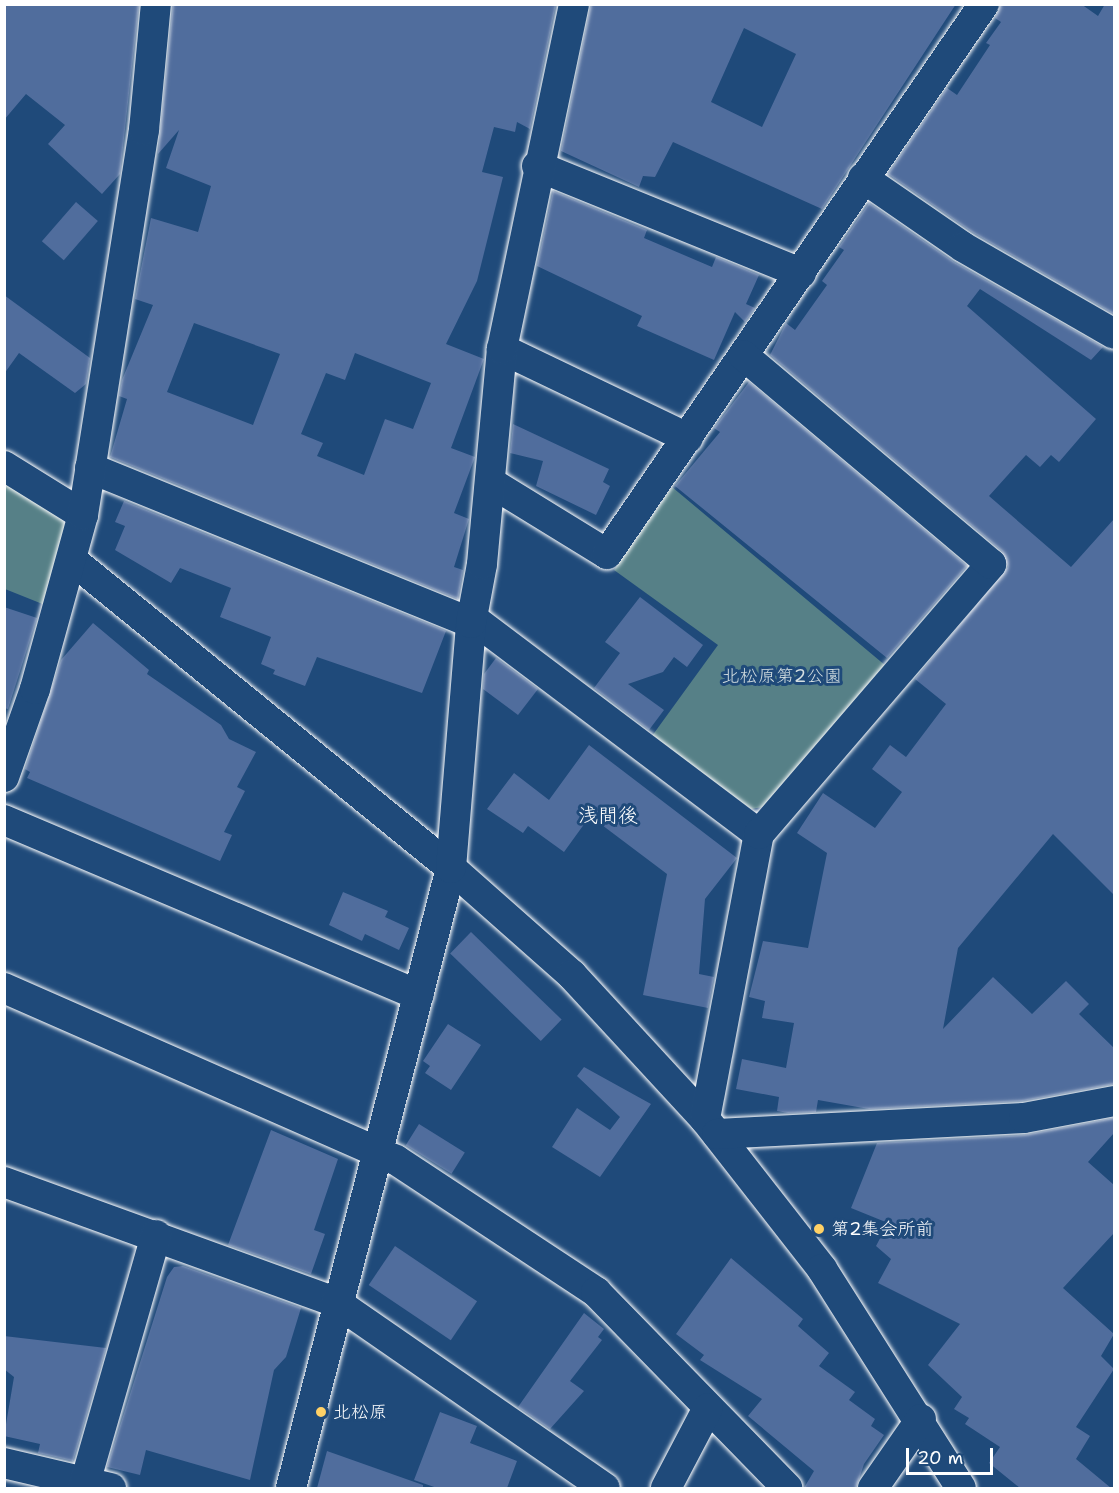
<!DOCTYPE html>
<html>
<head>
<meta charset="utf-8">
<style>
	body { margin:0 }
	#map { position:relative; width:1119px; height:1493px; overflow:hidden; background:#1f4a7a; font-family:"Shantell Sans","Klee One",sans-serif }
	div>[style] { position:absolute }
	.green>* { inset:0; background:#568087 }
	.building>* { inset:0; background:#506d9d; transform-origin:0 0 }
	.roads { filter:drop-shadow(0 0 2px #fff) drop-shadow(0 0 2px #fff) }
	.minor>* { height:30px; margin:-15px; padding:0 15px; transform-origin:15px; border-radius:15px; background:#1f4a7a }
	.dots>* { width:16px; height:16px; translate:-50% -50%; box-sizing:border-box; border:3px solid #1f4a7a; border-radius:50% }
	span { translate:-50% -50%; white-space:nowrap; text-align:center; line-height:1.15; -webkit-text-stroke:6px #1f4a7a; paint-order:stroke }
	.park-label { font-size:18px; color:#d5dfe1 }
	.poi-label { font-size:18px; color:#fff }
	.left { translate:0 -50%; text-align:left }
	.neighbourhood-label { font-size:20px; color:#fff }
	.frame { position:absolute; inset:0; border:6px solid #fff; pointer-events:none }
	.scale { position:absolute; left:906px; top:1448px; width:87px; height:27px; box-sizing:border-box; border:3px solid #fff; border-top:0; padding-left:8px; font-size:18px; line-height:21px; white-space:nowrap; color:#fff; -webkit-text-stroke:4px #1f4a7a; paint-order:stroke }
</style>
</head>
<body>
<div id="map">
	<div class="green">
		<i style="clip-path:polygon(4px 478px,61px 514px,67px 533px,50px 607px,5px 589px)"></i>
		<i style="clip-path:polygon(672px 487px,886px 666px,763px 807px,751px 809px,652px 736px,718px 645px,614px 570px)"></i>
	</div>
	<div class="building">
		<i style="clip-path:polygon(4px 4px,139px 4px,120px 174px,102px 194px,48px 144px,65px 125px,26px 94px,4px 120px)"></i>
		<i style="clip-path:polygon(evenodd,173px 4px,556px 4px,530px 129px,517px 122px,515px 132px,494px 127px,482px 172px,503px 177px,477px 281px,446px 344px,484px 359px,451px 448px,475px 457px,454px 513px,469px 519px,454px 567px,463px 570px,458px 599px,110px 457px,127px 399px,119px 396px,122px 380px,153px 305px,135px 299px,151px 218px,198px 232px,211px 186px,166px 168px,179px 130px,158px 154px,173px 4px,194px 323px,280px 354px,253px 425px,167px 392px,194px 323px,173px 4px,355px 353px,431px 383px,413px 429px,385px 419px,364px 475px,317px 456px,323px 443px,301px 434px,326px 373px,345px 380px,355px 353px)"></i>
		<i style="clip-path:polygon(evenodd,591px 4px,956px 4px,822px 209px,673px 142px,655px 177px,643px 176px,639px 187px,561px 151px,591px 4px,744px 28px,796px 54px,762px 127px,711px 102px,744px 28px)"></i>
		<i style="clip-path:polygon(1001px 4px,1081px 4px,1098px 16px,1105px 4px,1114px 4px,1114px 314px,972px 232px,888px 174px,947px 88px,957px 95px,990px 45px,986px 43px,1001px 22px,995px 18px)"></i>
		<i style="clip-path:polygon(553px 191px,647px 230px,644px 238px,712px 267px,716px 257px,759px 275px,746px 304px,755px 308px,745px 322px,735px 312px,714px 360px,637px 326px,642px 316px,537px 266px)"></i>
		<i style="left:76px;top:202px;width:29px;height:52px;rotate:41deg"></i>
		<i style="clip-path:polygon(869px 203px,954px 262px,1103px 347px,1091px 360px,980px 289px,967px 306px,1096px 419px,1059px 462px,1051px 455px,1040px 467px,1026px 455px,989px 496px,1071px 567px,1114px 519px,1114px 895px,1053px 834px,958px 948px,943px 1029px,993px 977px,1032px 1014px,1066px 981px,1089px 1004px,1079px 1014px,1114px 1048px,1114px 1084px,1022px 1101px,869px 1109px,818px 1100px,816px 1112px,788px 1113px,777px 1111px,779px 1097px,736px 1089px,742px 1059px,786px 1068px,794px 1023px,762px 1018px,765px 1001px,749px 997px,763px 941px,808px 948px,827px 853px,797px 833px,823px 793px,875px 828px,902px 792px,872px 769px,890px 745px,906px 757px,946px 704px,915px 679px,1008px 567px,1002px 551px,770px 355px,786px 323px,795px 330px,827px 285px,822px 281px,844px 250px,839px 247px)"></i>
		<i style="clip-path:polygon(4px 295px,90px 358px,86px 384px,75px 393px,19px 353px,4px 374px)"></i>
		<i style="clip-path:polygon(749px 382px,967px 566px,887px 658px,675px 486px,720px 432px,714px 428px)"></i>
		<i style="clip-path:polygon(513px 424px,609px 469px,603px 482px,610px 486px,596px 515px,536px 486px,543px 461px,510px 453px)"></i>
		<i style="clip-path:polygon(124px 501px,446px 631px,422px 693px,317px 657px,305px 686px,273px 674px,275px 670px,261px 664px,271px 637px,220px 617px,231px 588px,180px 568px,171px 583px,115px 550px,125px 526px,115px 522px)"></i>
		<i style="clip-path:polygon(640px 597px,703px 645px,687px 667px,674px 657px,663px 672px,628px 684px,664px 710px,649px 730px,594px 688px,620px 653px,605px 642px)"></i>
		<i style="clip-path:polygon(4px 607px,37px 618px,8px 709px,4px 708px)"></i>
		<i style="clip-path:polygon(93px 623px,149px 670px,147px 674px,221px 725px,229px 739px,256px 752px,237px 787px,245px 791px,224px 832px,232px 835px,220px 861px,27px 778px,30px 772px,25px 769px,61px 660px)"></i>
		<i style="clip-path:polygon(496px 658px,538px 689px,518px 715px,483px 689px,484px 674px)"></i>
		<i style="clip-path:polygon(589px 745px,737px 858px,705px 899px,699px 974px,714px 977px,708px 1008px,643px 995px,667px 874px,590px 816px,564px 852px,528px 826px,523px 833px,487px 809px,514px 773px,549px 800px)"></i>
		<i style="clip-path:polygon(343px 892px,388px 911px,385px 917px,409px 928px,399px 950px,365px 934px,362px 941px,329px 925px)"></i>
		<i style="left:471px;top:932px;width:126px;height:30px;rotate:44deg"></i>
		<i style="clip-path:polygon(448px 1024px,481px 1045px,451px 1090px,425px 1073px,430px 1066px,423px 1061px)"></i>
		<i style="clip-path:polygon(584px 1067px,651px 1104px,600px 1177px,552px 1147px,577px 1108px,610px 1130px,620px 1117px,577px 1076px)"></i>
		<i style="clip-path:polygon(1114px 1118px,1114px 1133px,1088px 1162px,1114px 1185px,1114px 1233px,1063px 1288px,1114px 1334px,1101px 1356px,1114px 1369px,1076px 1427px,1090px 1436px,1076px 1459px,1111px 1488px,1020px 1488px,989px 1463px,1000px 1447px,965px 1424px,969px 1418px,954px 1409px,962px 1397px,928px 1365px,960px 1324px,878px 1283px,891px 1259px,876px 1246px,888px 1223px,851px 1208px,877px 1143px,1025px 1135px)"></i>
		<i style="left:419px;top:1124px;width:54px;height:25px;rotate:32deg"></i>
		<i style="clip-path:polygon(271px 1130px,338px 1159px,314px 1230px,325px 1234px,311px 1274px,228px 1245px)"></i>
		<i style="left:395px;top:1246px;width:99px;height:47px;rotate:34deg"></i>
		<i style="clip-path:polygon(731px 1258px,803px 1319px,798px 1326px,829px 1353px,819px 1366px,855px 1392px,849px 1400px,875px 1419px,871px 1426px,884px 1435px,864px 1464px,856px 1488px,804px 1488px,814px 1471px,748px 1416px,762px 1399px,700px 1360px,704px 1355px,676px 1334px)"></i>
		<i style="clip-path:polygon(183px 1266px,301px 1308px,286px 1357px,274px 1370px,250px 1480px,146px 1450px,140px 1475px,107px 1467px,167px 1277px,174px 1267px)"></i>
		<i style="clip-path:polygon(584px 1313px,604px 1329px,598px 1337px,602px 1340px,570px 1381px,584px 1391px,550px 1429px,518px 1407px)"></i>
		<i style="clip-path:polygon(4px 1336px,106px 1348px,73px 1461px,38px 1453px,40px 1444px,4px 1436px,14px 1377px,4px 1369px)"></i>
		<i style="clip-path:polygon(440px 1412px,477px 1426px,470px 1443px,517px 1461px,507px 1488px,437px 1488px,414px 1480px)"></i>
		<i style="clip-path:polygon(327px 1451px,423px 1485px,423px 1488px,317px 1488px)"></i>
	</div>
	<div class="roads">
		<div class="minor">
			<i style="left:537px;top:166px;width:285px;rotate:22.1deg"></i>
			<i style="left:863px;top:178px;width:121px;rotate:34.6deg"></i>
			<i style="left:963px;top:247px;width:174px;rotate:29.9deg"></i>
			<i style="left:502px;top:349px;width:206px;rotate:25.6deg"></i>
			<i style="left:4px;top:466px;width:93px;rotate:31.8deg"></i>
			<i style="left:90px;top:468px;width:411px;rotate:22.1deg"></i>
			<i style="left:490px;top:482px;width:137px;rotate:31.6deg"></i>
			<i style="left:607px;top:554px;width:667px;rotate:-55.57deg"></i>
			<i style="left:72px;top:560px;width:488px;rotate:39.1deg"></i>
			<i style="left:451px;top:868px;width:162px;rotate:41.5deg"></i>
			<i style="left:572px;top:975px;width:196px;rotate:47.3deg"></i>
			<i style="left:705px;top:1119px;width:190px;rotate:52deg"></i>
			<i style="left:822px;top:1269px;width:259px;rotate:57.6deg"></i>
			<i style="left:472px;top:618px;width:359px;rotate:37deg"></i>
			<i style="left:4px;top:777px;width:93px;rotate:-70.6deg"></i>
			<i style="left:35px;top:689px;width:180px;rotate:-74.6deg"></i>
			<i style="left:83px;top:515px;width:390px;rotate:-81deg"></i>
			<i style="left:144px;top:130px;width:127px;rotate:-84.6deg"></i>
			<i style="left:4px;top:820px;width:450px;rotate:22.9deg"></i>
			<i style="left:4px;top:988px;width:428px;rotate:23.7deg"></i>
			<i style="left:396px;top:1160px;width:240px;rotate:33.4deg"></i>
			<i style="left:596px;top:1292px;width:274px;rotate:45.7deg"></i>
			<i style="left:705px;top:1119px;width:290px;rotate:-79.3deg"></i>
			<i style="left:759px;top:834px;width:356px;rotate:-49.3deg"></i>
			<i style="left:991px;top:564px;width:324px;rotate:-139.9deg"></i>
			<i style="left:717px;top:1134px;width:307px;rotate:-3deg"></i>
			<i style="left:1024px;top:1118px;width:92px;rotate:-10.7deg"></i>
			<i style="left:4px;top:1182px;width:353px;rotate:19.9deg"></i>
			<i style="left:336px;top:1302px;width:327px;rotate:34.7deg"></i>
			<i style="left:4px;top:1463px;width:110px;rotate:13.2deg"></i>
			<i style="left:85px;top:1483px;width:258px;rotate:-74deg"></i>
			<i style="left:291px;top:1488px;width:640px;rotate:-75.53deg"></i>
			<i style="left:451px;top:868px;width:246px;rotate:-85.3deg"></i>
			<i style="left:471px;top:623px;width:60px;rotate:-79.4deg"></i>
			<i style="left:482px;top:564px;width:216px;rotate:-84.7deg"></i>
			<i style="left:502px;top:349px;width:352px;rotate:-78.2deg"></i>
			<i style="left:666px;top:1488px;width:90px;rotate:-62.3deg"></i>
			<i style="left:873px;top:1488px;width:84px;rotate:-55.2deg"></i>
		</div>
	</div>
	<div class="dots">
		<i style="left:819px;top:1229px;background:#ffd166"></i>
		<i style="left:321px;top:1412px;background:#ffd166"></i>
	</div>
	<div class="park-label">
		<span style="left:782px;top:676px">北松原第2公園</span>
	</div>
	<div class="poi-label">
		<span class="left" style="left:831px;top:1229px">第2集会所前</span>
		<span class="left" style="left:333px;top:1412px">北松原</span>
	</div>
	<div class="neighbourhood-label">
		<span style="left:608px;top:815px">浅間後</span>
	</div>
	<div class="frame"></div>
	<div class="scale">20 m</div>
</div>
</body>
</html>
